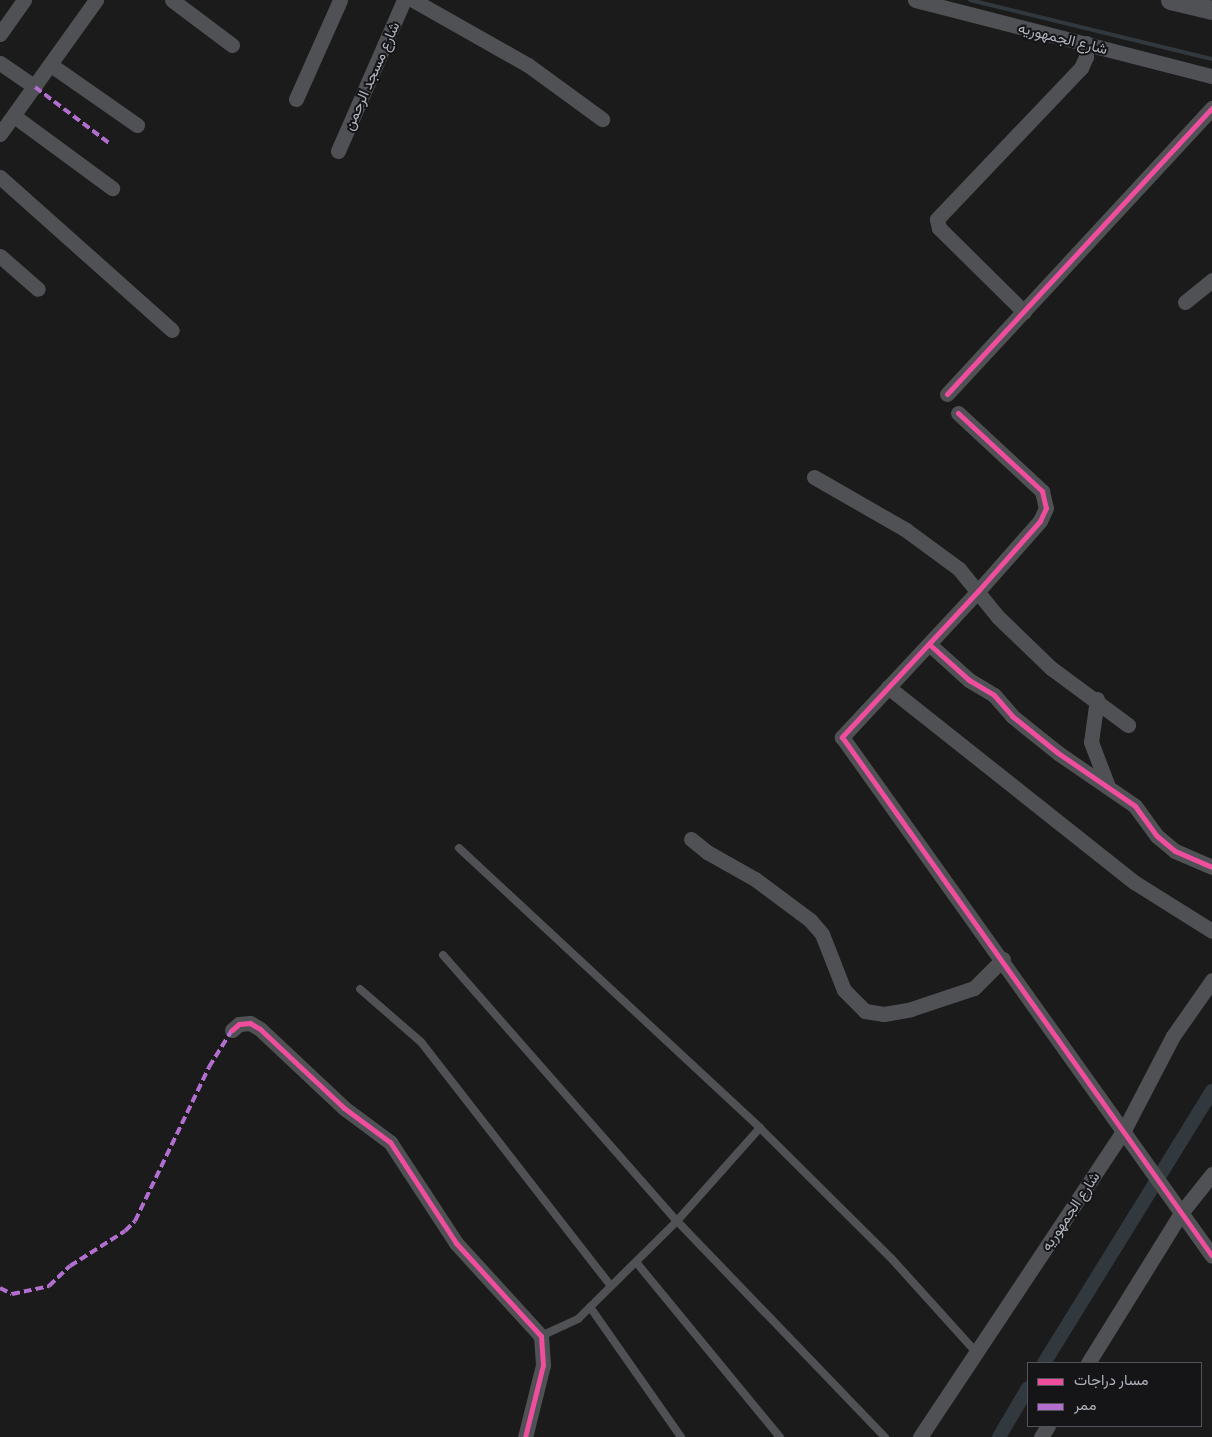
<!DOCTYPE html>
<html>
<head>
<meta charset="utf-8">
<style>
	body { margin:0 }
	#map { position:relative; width:1212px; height:1437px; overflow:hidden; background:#1b1b1b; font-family:Barlow,Vazirmatn,sans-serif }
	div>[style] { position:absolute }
	.stream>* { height:4px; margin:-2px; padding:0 2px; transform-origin:2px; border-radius:2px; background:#31383e }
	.canal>* { height:14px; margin:-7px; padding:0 7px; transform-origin:7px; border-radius:7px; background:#31383e }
	.service>* { height:8px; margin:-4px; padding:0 4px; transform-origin:4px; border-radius:4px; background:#505154 }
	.minor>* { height:15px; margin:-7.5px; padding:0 7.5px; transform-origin:7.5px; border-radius:7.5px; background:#505154 }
	.tertiary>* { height:19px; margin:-9.5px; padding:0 9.5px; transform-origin:9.5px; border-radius:9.5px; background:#505154 }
	.quiet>* { height:4px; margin-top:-2px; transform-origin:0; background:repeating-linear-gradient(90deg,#b36fd0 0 8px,transparent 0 12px) }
	.cycleway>* { height:5px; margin:-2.5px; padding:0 2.5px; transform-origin:2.5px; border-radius:2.5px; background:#ef4d9e }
	span { translate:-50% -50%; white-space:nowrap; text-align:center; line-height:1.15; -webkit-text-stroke:4px #151518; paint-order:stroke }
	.street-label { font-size:15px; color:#aeb2bb }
	.legend { position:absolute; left:1027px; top:1362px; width:175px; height:65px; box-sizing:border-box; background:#151518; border:1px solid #525459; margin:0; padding:6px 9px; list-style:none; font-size:15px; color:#aeb2bb }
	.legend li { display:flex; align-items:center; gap:10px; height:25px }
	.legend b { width:25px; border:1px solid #525459 }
</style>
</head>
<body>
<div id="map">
	<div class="stream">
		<i style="left:970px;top:0;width:249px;rotate:13.7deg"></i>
	</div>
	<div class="canal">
		<i style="left:1044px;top:1363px;width:320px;rotate:-58.3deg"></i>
		<i style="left:999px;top:1437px;width:57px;rotate:-59.4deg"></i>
	</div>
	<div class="service">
		<i style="left:459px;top:848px;width:411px;rotate:42.9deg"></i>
		<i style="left:760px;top:1128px;width:185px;rotate:44.8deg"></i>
		<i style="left:891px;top:1258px;width:127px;rotate:47.9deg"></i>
		<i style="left:443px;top:955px;width:354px;rotate:48.7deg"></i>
		<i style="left:677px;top:1221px;width:300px;rotate:46.1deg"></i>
		<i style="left:360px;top:989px;width:81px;rotate:41deg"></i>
		<i style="left:421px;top:1042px;width:309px;rotate:52.1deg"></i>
		<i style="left:636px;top:1262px;width:227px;rotate:50.6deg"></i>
		<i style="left:590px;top:1307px;width:159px;rotate:55deg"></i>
		<i style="left:541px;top:1336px;width:41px;rotate:-24.7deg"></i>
		<i style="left:578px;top:1319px;width:139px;rotate:-44.7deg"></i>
		<i style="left:677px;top:1221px;width:125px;rotate:-48.3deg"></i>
	</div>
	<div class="minor">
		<i style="left:172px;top:0;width:75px;rotate:36.9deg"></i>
		<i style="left:413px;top:0;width:132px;rotate:29.5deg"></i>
		<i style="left:528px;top:65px;width:92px;rotate:36.1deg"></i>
		<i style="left:915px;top:0;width:307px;rotate:14.4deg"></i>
		<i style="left:0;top:34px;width:42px;rotate:-54.8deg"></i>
		<i style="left:0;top:63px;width:42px;rotate:34.4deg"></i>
		<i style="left:51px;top:65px;width:105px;rotate:34.9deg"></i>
		<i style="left:296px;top:99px;width:108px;rotate:-66deg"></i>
		<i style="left:14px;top:116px;width:122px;rotate:36.3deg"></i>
		<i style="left:0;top:134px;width:165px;rotate:-54.4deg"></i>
		<i style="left:338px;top:151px;width:165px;rotate:-66.4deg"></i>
		<i style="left:0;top:177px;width:230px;rotate:41.7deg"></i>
		<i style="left:0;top:256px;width:50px;rotate:41deg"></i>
		<i style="left:1185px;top:302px;width:35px;rotate:-39deg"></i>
		<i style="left:1024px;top:312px;width:120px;rotate:-135.3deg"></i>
		<i style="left:939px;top:228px;width:9px;rotate:-103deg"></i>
		<i style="left:937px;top:219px;width:209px;rotate:-46.4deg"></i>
		<i style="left:1081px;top:68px;width:12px;rotate:-66deg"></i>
		<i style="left:1086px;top:57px;width:14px;rotate:-90deg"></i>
		<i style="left:947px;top:394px;width:390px;rotate:-47.2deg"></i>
		<i style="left:958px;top:413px;width:115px;rotate:42.9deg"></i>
		<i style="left:1042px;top:491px;width:17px;rotate:77deg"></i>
		<i style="left:1046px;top:508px;width:14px;rotate:115deg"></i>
		<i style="left:1040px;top:521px;width:94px;rotate:131.5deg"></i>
		<i style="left:978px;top:591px;width:200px;rotate:133deg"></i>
		<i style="left:842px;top:737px;width:637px;rotate:54.51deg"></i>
		<i style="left:814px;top:477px;width:106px;rotate:29.9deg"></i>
		<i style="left:906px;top:530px;width:66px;rotate:36.3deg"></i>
		<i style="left:959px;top:569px;width:62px;rotate:50.9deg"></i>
		<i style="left:998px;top:617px;width:74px;rotate:43.9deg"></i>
		<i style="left:1051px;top:668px;width:96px;rotate:36.5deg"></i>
		<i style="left:929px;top:644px;width:54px;rotate:42deg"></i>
		<i style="left:969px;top:680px;width:29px;rotate:31deg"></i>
		<i style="left:994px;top:695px;width:28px;rotate:49deg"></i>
		<i style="left:1012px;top:716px;width:59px;rotate:38.8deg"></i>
		<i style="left:1058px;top:753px;width:93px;rotate:34.5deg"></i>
		<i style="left:1135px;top:806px;width:37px;rotate:54deg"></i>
		<i style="left:1157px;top:836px;width:23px;rotate:40deg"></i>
		<i style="left:1175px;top:851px;width:40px;rotate:23.4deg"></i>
		<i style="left:888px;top:687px;width:314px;rotate:38.4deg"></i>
		<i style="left:1134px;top:882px;width:92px;rotate:32.1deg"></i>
		<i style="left:1097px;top:699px;width:43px;rotate:97.9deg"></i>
		<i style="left:1091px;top:742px;width:45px;rotate:69.1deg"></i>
		<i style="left:691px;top:839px;width:21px;rotate:39deg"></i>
		<i style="left:707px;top:852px;width:55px;rotate:29.4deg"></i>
		<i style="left:755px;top:879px;width:69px;rotate:36.7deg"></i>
		<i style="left:810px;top:920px;width:18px;rotate:49deg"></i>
		<i style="left:822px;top:934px;width:60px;rotate:68.6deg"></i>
		<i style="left:844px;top:990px;width:30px;rotate:45deg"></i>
		<i style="left:865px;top:1011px;width:19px;rotate:9deg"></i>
		<i style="left:884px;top:1014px;width:27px;rotate:-10deg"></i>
		<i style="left:911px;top:1009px;width:66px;rotate:-18.4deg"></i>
		<i style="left:974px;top:988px;width:41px;rotate:-45deg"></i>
		<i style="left:232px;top:1030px;width:9px;rotate:-41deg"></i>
		<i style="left:239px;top:1024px;width:11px;rotate:-5deg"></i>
		<i style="left:250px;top:1023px;width:12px;rotate:31deg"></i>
		<i style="left:260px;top:1029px;width:115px;rotate:43.2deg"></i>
		<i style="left:344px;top:1108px;width:57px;rotate:36.5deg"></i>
		<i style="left:390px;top:1142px;width:121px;rotate:56.8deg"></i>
		<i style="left:456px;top:1243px;width:126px;rotate:47.6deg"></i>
		<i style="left:541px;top:1336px;width:29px;rotate:86deg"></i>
		<i style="left:543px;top:1365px;width:74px;rotate:104deg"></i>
		<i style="left:1088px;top:1363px;width:176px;rotate:-58.2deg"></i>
		<i style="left:1181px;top:1213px;width:50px;rotate:-51.5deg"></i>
		<i style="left:920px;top:1437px;width:369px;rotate:-56.4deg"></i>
		<i style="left:1124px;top:1130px;width:106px;rotate:-62.5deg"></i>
		<i style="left:1173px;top:1036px;width:68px;rotate:-55.1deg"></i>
		<i style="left:1041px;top:1437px;width:13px;rotate:-58deg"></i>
	</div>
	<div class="tertiary">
		<i style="left:1170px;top:0;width:43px;rotate:13.4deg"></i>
	</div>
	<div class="quiet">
		<i style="left:35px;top:87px;width:93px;rotate:37.1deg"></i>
		<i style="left:0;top:1288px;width:13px;rotate:27deg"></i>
		<i style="left:12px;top:1294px;width:38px;rotate:-12deg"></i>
		<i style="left:49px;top:1286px;width:29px;rotate:-44deg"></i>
		<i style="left:70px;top:1266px;width:65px;rotate:-32.5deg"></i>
		<i style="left:125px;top:1231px;width:14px;rotate:-45deg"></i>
		<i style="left:135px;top:1221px;width:171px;rotate:-64.3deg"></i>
		<i style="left:209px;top:1067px;width:44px;rotate:-58.1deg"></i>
	</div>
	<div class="cycleway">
		<i style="left:947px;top:394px;width:390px;rotate:-47.2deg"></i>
		<i style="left:958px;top:413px;width:115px;rotate:42.9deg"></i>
		<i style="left:1042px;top:491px;width:17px;rotate:77deg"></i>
		<i style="left:1046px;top:508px;width:14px;rotate:115deg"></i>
		<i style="left:1040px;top:521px;width:94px;rotate:131.5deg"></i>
		<i style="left:978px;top:591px;width:200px;rotate:133deg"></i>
		<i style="left:842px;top:737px;width:637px;rotate:54.51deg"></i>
		<i style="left:929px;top:644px;width:54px;rotate:42deg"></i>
		<i style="left:969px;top:680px;width:29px;rotate:31deg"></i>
		<i style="left:994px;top:695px;width:28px;rotate:49deg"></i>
		<i style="left:1012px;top:716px;width:59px;rotate:38.8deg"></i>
		<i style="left:1058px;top:753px;width:93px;rotate:34.5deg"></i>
		<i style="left:1135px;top:806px;width:37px;rotate:54deg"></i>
		<i style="left:1157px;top:836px;width:23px;rotate:40deg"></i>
		<i style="left:1175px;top:851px;width:40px;rotate:23.4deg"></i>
		<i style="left:232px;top:1030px;width:9px;rotate:-41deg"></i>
		<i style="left:239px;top:1024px;width:11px;rotate:-5deg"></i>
		<i style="left:250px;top:1023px;width:12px;rotate:31deg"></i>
		<i style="left:260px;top:1029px;width:115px;rotate:43.2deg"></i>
		<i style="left:344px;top:1108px;width:57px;rotate:36.5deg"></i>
		<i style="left:390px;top:1142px;width:121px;rotate:56.8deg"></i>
		<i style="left:456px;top:1243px;width:126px;rotate:47.6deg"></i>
		<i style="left:541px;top:1336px;width:29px;rotate:86deg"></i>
		<i style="left:543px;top:1365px;width:74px;rotate:104deg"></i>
	</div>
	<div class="street-label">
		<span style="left:1063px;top:38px;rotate:14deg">شارع الجمهوريه</span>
		<span style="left:371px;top:76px;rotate:-66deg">شارع مسجد الرحمن</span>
		<span style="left:1070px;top:1211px;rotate:-56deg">شارع الجمهوريه</span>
	</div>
	<ul class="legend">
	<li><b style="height:6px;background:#ef4d9e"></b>مسار دراجات</li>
	<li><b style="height:6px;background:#b36fd0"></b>ممر</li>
	</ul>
</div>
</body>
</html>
